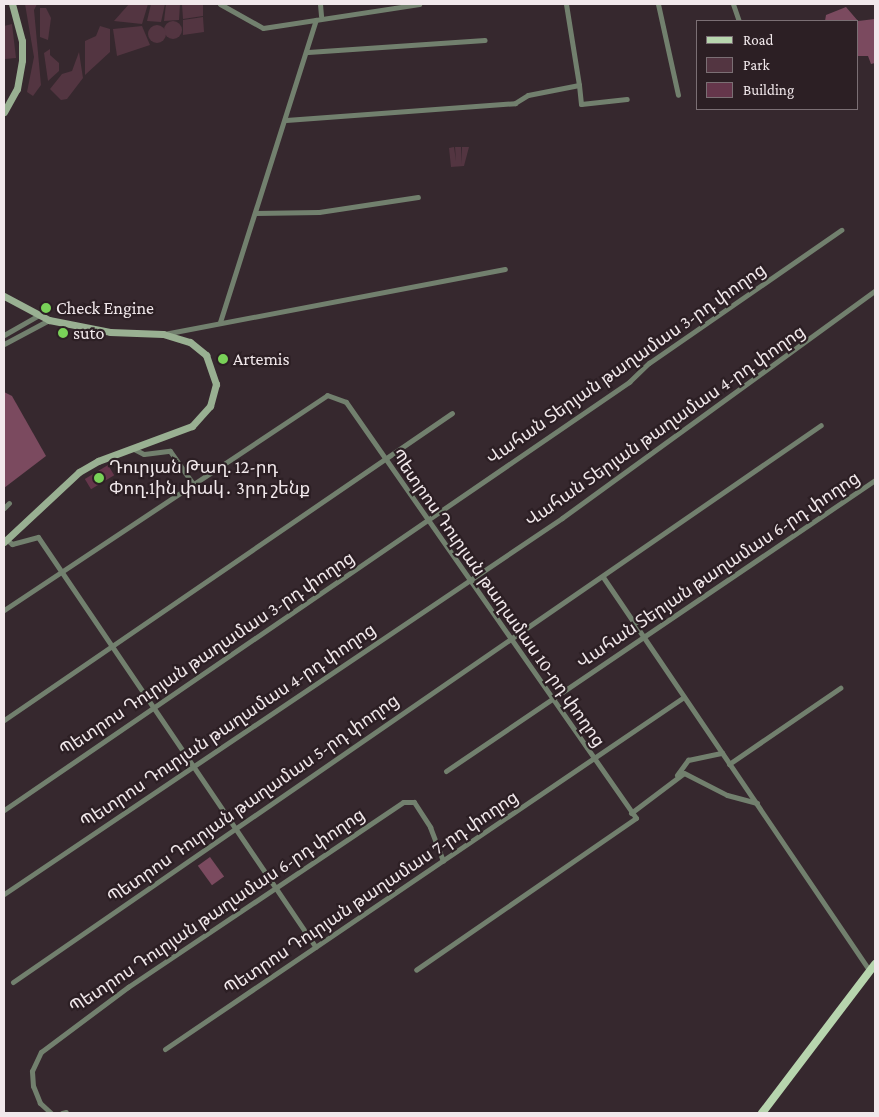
<!DOCTYPE html>
<html>
<head>
<meta charset="utf-8">
<style>
	body { margin:0 }
	#map { position:relative; width:879px; height:1117px; overflow:hidden; background:#36282e; font-family:"Crimson Pro","Noto Sans Armenian",serif }
	div>[style] { position:absolute }
	.green>* { inset:0; background:#533541 }
	.round { border-radius:50% }
	.forest>* { inset:0; background:#7b4a5f; transform-origin:0 0 }
	.building>* { inset:0; background:#65364b; transform-origin:0 0 }
	.minor>* { height:5px; margin:-2.5px; padding:0 2.5px; transform-origin:2.5px; border-radius:2.5px; background:#72806e }
	.secondary>* { height:7px; margin:-3.5px; padding:0 3.5px; transform-origin:3.5px; border-radius:3.5px; background:#99b092 }
	.primary>* { height:8px; margin:-4px; padding:0 4px; transform-origin:4px; border-radius:4px; background:#b7d5ae }
	.dots>* { width:14px; height:14px; translate:-50% -50%; box-sizing:border-box; border:2px solid #2c1f24; border-radius:50% }
	span { translate:-50% -50%; white-space:nowrap; text-align:center; line-height:1.15; -webkit-text-stroke:4.5px #2c1f24; paint-order:stroke }
	.poi-label { font-size:18px; color:#f1e8eb }
	.left { translate:0 -50%; text-align:left }
	.street-label { font-size:18px; color:#f1e8eb }
	.frame { position:absolute; inset:0; border:5px solid #f1e8eb; pointer-events:none }
	.legend { position:absolute; left:696px; top:20px; width:162px; height:90px; box-sizing:border-box; background:#2c1f24; border:1px solid #7b6f74; margin:0; padding:6px 9px; list-style:none; font-size:15px; color:#f1e8eb }
	.legend li { display:flex; align-items:center; gap:10px; height:25px }
	.legend b { width:25px; border:1px solid #7b6f74 }
</style>
</head>
<body>
<div id="map">
	<div class="green">
		<i style="clip-path:polygon(25px 4px,37px 4px,34px 10px,41px 85px,33px 96px,27px 92px,34px 57px)"></i>
		<i style="clip-path:polygon(129px 4px,148px 4px,142px 24px,114px 21px)"></i>
		<i style="clip-path:polygon(151px 4px,165px 4px,161px 22px,147px 21px)"></i>
		<i style="clip-path:polygon(166px 4px,180px 4px,179px 20px,164px 21px)"></i>
		<i style="clip-path:polygon(182px 4px,203px 4px,203px 16px,183px 19px)"></i>
		<i style="clip-path:polygon(40px 8px,46px 8px,51px 18px,48px 40px,40px 37px)"></i>
		<i style="clip-path:polygon(203px 17px,204px 32px,183px 35px,183px 20px)"></i>
		<i class="round" style="left:164px;top:21px;width:18px;height:18px"></i>
		<i style="clip-path:polygon(12px 24px,16px 58px,5px 59px,4px 26px)"></i>
		<i class="round" style="left:148px;top:25px;width:18px;height:18px"></i>
		<i style="clip-path:polygon(100px 26px,110px 29px,110px 52px,85px 75px,85px 41px,96px 36px)"></i>
		<i style="clip-path:polygon(142px 26px,150px 45px,117px 56px,113px 29px)"></i>
		<i style="clip-path:polygon(50px 49px,50px 55px,59px 63px,59px 71px,48px 81px,44px 53px)"></i>
		<i style="clip-path:polygon(79px 52px,83px 78px,67px 99px,61px 100px,50px 89px,62px 74px,72px 71px)"></i>
		<i style="clip-path:polygon(454px 147px,456px 161px,455px 147px,461px 147px,461px 164px,462px 147px,469px 147px,464px 166px,451px 167px,449px 148px)"></i>
	</div>
	<div class="forest">
		<i style="clip-path:polygon(846px 7px,858px 21px,875px 19px,875px 63px,871px 64px,868px 56px,858px 56px,858px 21px,825px 21px,826px 15px)"></i>
		<i style="clip-path:polygon(4px 392px,12px 396px,46px 456px,4px 488px)"></i>
		<i style="left:210px;top:857px;width:24px;height:15px;rotate:54deg"></i>
	</div>
	<div class="building">
		<i style="left:108px;top:465px;width:12px;height:27px;rotate:59deg"></i>
	</div>
	<div class="minor">
		<i style="left:220px;top:4px;width:49px;rotate:29.2deg"></i>
		<i style="left:263px;top:28px;width:158px;rotate:-8.7deg"></i>
		<i style="left:320px;top:4px;width:12px;rotate:85deg"></i>
		<i style="left:566px;top:4px;width:82px;rotate:80.9deg"></i>
		<i style="left:658px;top:4px;width:93px;rotate:77.6deg"></i>
		<i style="left:733px;top:4px;width:18px;rotate:71deg"></i>
		<i style="left:308px;top:52px;width:177px;rotate:-3.9deg"></i>
		<i style="left:286px;top:120px;width:230px;rotate:-4.2deg"></i>
		<i style="left:515px;top:103px;width:15px;rotate:-32deg"></i>
		<i style="left:528px;top:95px;width:52px;rotate:-11.1deg"></i>
		<i style="left:579px;top:85px;width:19px;rotate:84deg"></i>
		<i style="left:581px;top:104px;width:46px;rotate:-6.2deg"></i>
		<i style="left:255px;top:213px;width:64px;rotate:-0.9deg"></i>
		<i style="left:319px;top:212px;width:100px;rotate:-8.6deg"></i>
		<i style="left:220px;top:322px;width:317px;rotate:-72.4deg"></i>
		<i style="left:164px;top:334px;width:347px;rotate:-10.8deg"></i>
		<i style="left:4px;top:335px;width:40px;rotate:-29.7deg"></i>
		<i style="left:4px;top:344px;width:51px;rotate:-28.1deg"></i>
		<i style="left:132px;top:448px;width:13px;rotate:27deg"></i>
		<i style="left:144px;top:454px;width:26px;rotate:-7deg"></i>
		<i style="left:170px;top:451px;width:39px;rotate:55deg"></i>
		<i style="left:4px;top:508px;width:7px;rotate:-45deg"></i>
		<i style="left:6px;top:539px;width:8px;rotate:40deg"></i>
		<i style="left:12px;top:544px;width:27px;rotate:-15deg"></i>
		<i style="left:38px;top:537px;width:495px;rotate:55.9deg"></i>
		<i style="left:603px;top:577px;width:476px;rotate:55.9deg"></i>
		<i style="left:4px;top:610px;width:388px;rotate:-33.6deg"></i>
		<i style="left:327px;top:395px;width:20px;rotate:20deg"></i>
		<i style="left:346px;top:402px;width:507px;rotate:55.12deg"></i>
		<i style="left:636px;top:818px;width:267px;rotate:145.4deg"></i>
		<i style="left:4px;top:720px;width:543px;rotate:-34.42deg"></i>
		<i style="left:729px;top:764px;width:135px;rotate:-34.4deg"></i>
		<i style="left:446px;top:771px;width:518px;rotate:-34.15deg"></i>
		<i style="left:677px;top:775px;width:19px;rotate:-54deg"></i>
		<i style="left:688px;top:760px;width:35px;rotate:-12deg"></i>
		<i style="left:4px;top:810px;width:758px;rotate:-34.4deg"></i>
		<i style="left:629px;top:382px;width:28px;rotate:-44deg"></i>
		<i style="left:649px;top:363px;width:234px;rotate:-34.7deg"></i>
		<i style="left:631px;top:813px;width:66px;rotate:-37deg"></i>
		<i style="left:684px;top:773px;width:48px;rotate:27.1deg"></i>
		<i style="left:727px;top:795px;width:31px;rotate:15deg"></i>
		<i style="left:4px;top:894px;width:673px;rotate:-33.97deg"></i>
		<i style="left:562px;top:518px;width:387px;rotate:-36deg"></i>
		<i style="left:13px;top:982px;width:981px;rotate:-34.58deg"></i>
		<i style="left:165px;top:1049px;width:627px;rotate:-34.15deg"></i>
		<i style="left:51px;top:1113px;width:15px;rotate:-138deg"></i>
		<i style="left:40px;top:1103px;width:18px;rotate:-112deg"></i>
		<i style="left:33px;top:1086px;width:15px;rotate:-94deg"></i>
		<i style="left:32px;top:1071px;width:21px;rotate:-65deg"></i>
		<i style="left:41px;top:1052px;width:109px;rotate:-36.8deg"></i>
		<i style="left:128px;top:987px;width:331px;rotate:-33.9deg"></i>
		<i style="left:403px;top:802px;width:11px"></i>
		<i style="left:414px;top:802px;width:30px;rotate:57deg"></i>
		<i style="left:430px;top:827px;width:36px;rotate:69deg"></i>
		<i style="left:62px;top:1113px;width:4px;rotate:-14deg"></i>
	</div>
	<div class="secondary">
		<i style="left:4px;top:112px;width:26px;rotate:-61deg"></i>
		<i style="left:17px;top:89px;width:29px;rotate:-80deg"></i>
		<i style="left:22px;top:60px;width:19px;rotate:-90deg"></i>
		<i style="left:22px;top:41px;width:38px;rotate:-105deg"></i>
		<i style="left:4px;top:296px;width:51px;rotate:28.1deg"></i>
		<i style="left:49px;top:320px;width:62px;rotate:11.1deg"></i>
		<i style="left:110px;top:332px;width:53px;rotate:2.2deg"></i>
		<i style="left:163px;top:334px;width:28px;rotate:17deg"></i>
		<i style="left:190px;top:342px;width:21px;rotate:39deg"></i>
		<i style="left:206px;top:355px;width:31px;rotate:71deg"></i>
		<i style="left:216px;top:384px;width:23px;rotate:105deg"></i>
		<i style="left:210px;top:406px;width:27px;rotate:132deg"></i>
		<i style="left:192px;top:426px;width:100px;rotate:159.6deg"></i>
		<i style="left:98px;top:461px;width:22px;rotate:150deg"></i>
		<i style="left:79px;top:472px;width:103px;rotate:137deg"></i>
	</div>
	<div class="primary">
		<i style="left:762px;top:1113px;width:187px;rotate:-52.8deg"></i>
	</div>
	<div class="dots">
		<i style="left:46px;top:308px;background:#79d158"></i>
		<i style="left:63px;top:333px;background:#79d158"></i>
		<i style="left:223px;top:359px;background:#79d158"></i>
		<i style="left:99px;top:478px;background:#79d158"></i>
	</div>
	<div class="poi-label">
		<span class="left" style="left:56px;top:308px">Check Engine</span>
		<span class="left" style="left:73px;top:333px">suto</span>
		<span class="left" style="left:233px;top:359px">Artemis</span>
		<span class="left" style="left:109px;top:478px">Դուրյան Թաղ. 12-րդ<br>Փող.1ին փակ․ 3րդ շենք</span>
	</div>
	<div class="street-label">
		<span style="left:626px;top:364px;rotate:-35deg">Վահան Տերյան թաղամաս 3-րդ փողոց</span>
		<span style="left:665px;top:426px;rotate:-35deg">Վահան Տերյան թաղամաս 4-րդ փողոց</span>
		<span style="left:718px;top:570px;rotate:-34deg">Վահան Տերյան թաղամաս 6-րդ փողոց</span>
		<span style="left:498px;top:598px;rotate:55deg">Պետրոս Դուրյան թաղամաս 10-րդ փողոց</span>
		<span style="left:207px;top:654px;rotate:-34deg">Պետրոս Դուրյան թաղամաս 3-րդ փողոց</span>
		<span style="left:228px;top:726px;rotate:-34deg">Պետրոս Դուրյան թաղամաս 4-րդ փողոց</span>
		<span style="left:253px;top:799px;rotate:-35deg">Պետրոս Դուրյան թաղամաս 5-րդ փողոց</span>
		<span style="left:371px;top:893px;rotate:-34deg">Պետրոս Դուրյան թաղամաս 7-րդ փողոց</span>
		<span style="left:217px;top:911px;rotate:-34deg">Պետրոս Դուրյան թաղամաս 6-րդ փողոց</span>
	</div>
	<div class="frame"></div>
	<ul class="legend">
	<li><b style="height:6px;background:#b7d5ae"></b>Road</li>
	<li><b style="height:14px;background:#533541"></b>Park</li>
	<li><b style="height:14px;background:#65364b"></b>Building</li>
	</ul>
</div>
</body>
</html>
